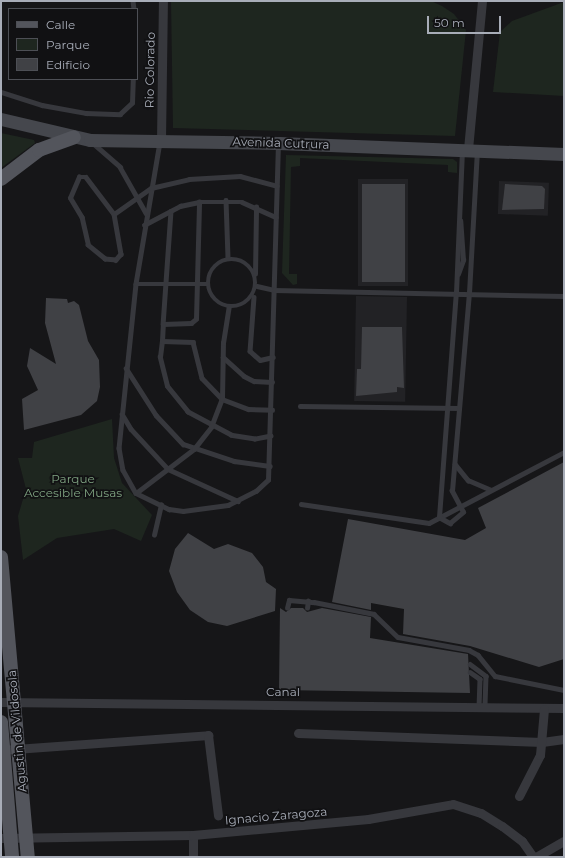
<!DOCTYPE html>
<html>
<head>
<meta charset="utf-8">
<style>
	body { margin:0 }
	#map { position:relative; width:565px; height:858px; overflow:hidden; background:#161618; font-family:Montserrat,sans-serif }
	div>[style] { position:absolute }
	.built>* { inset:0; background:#222225; transform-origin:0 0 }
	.green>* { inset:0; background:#1e261f }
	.building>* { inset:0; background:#404145; transform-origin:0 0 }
	.lane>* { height:4.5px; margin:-2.25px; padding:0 2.25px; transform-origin:2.25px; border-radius:2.25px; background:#37383d }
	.lane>.ring { margin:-2.25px; padding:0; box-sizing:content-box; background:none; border:4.5px solid #37383d; border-radius:50% }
	.street>* { height:9px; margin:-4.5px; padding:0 4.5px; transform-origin:4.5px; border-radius:4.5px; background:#37383d }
	.secondary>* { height:13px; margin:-6.5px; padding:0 6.5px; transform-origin:6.5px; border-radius:6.5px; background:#45474d }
	.primary>* { height:14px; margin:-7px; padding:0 7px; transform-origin:7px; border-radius:7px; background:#53555c }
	span { translate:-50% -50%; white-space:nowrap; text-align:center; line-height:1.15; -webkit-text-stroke:3.5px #111113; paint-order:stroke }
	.street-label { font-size:12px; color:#a8adb8 }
	.park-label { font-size:12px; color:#7fa381 }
	.frame { position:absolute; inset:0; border:2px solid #a8adb8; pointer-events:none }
	.legend { position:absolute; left:8px; top:8px; width:130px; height:72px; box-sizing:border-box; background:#111113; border:1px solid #4d4f55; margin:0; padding:5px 7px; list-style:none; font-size:12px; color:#a8adb8 }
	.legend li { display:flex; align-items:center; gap:8px; height:20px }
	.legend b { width:20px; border:1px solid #4d4f55 }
	.scale { position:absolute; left:427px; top:16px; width:74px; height:18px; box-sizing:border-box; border:2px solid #a8adb8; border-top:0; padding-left:5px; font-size:12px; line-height:14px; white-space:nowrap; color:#a8adb8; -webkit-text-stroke:3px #111113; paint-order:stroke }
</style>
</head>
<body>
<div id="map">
	<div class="built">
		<i style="left:358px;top:179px;width:50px;height:107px"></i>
		<i style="left:499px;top:181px;width:50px;height:33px;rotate:2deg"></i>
		<i style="left:356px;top:296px;width:51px;height:105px;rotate:1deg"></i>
	</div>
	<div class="green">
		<i style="clip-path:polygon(171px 1px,431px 1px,442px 6px,454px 14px,466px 30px,455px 136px,173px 128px)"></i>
		<i style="clip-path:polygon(564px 2px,564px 96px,493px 92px,500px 32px,512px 21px)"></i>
		<i style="clip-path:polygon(1px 133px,34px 140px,35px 143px,1px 168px)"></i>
		<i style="clip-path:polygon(286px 155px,453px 159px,457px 162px,457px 173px,448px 172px,448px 165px,300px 158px,300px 166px,291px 167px,289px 274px,297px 274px,297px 284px,293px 285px,282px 273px)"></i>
		<i style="clip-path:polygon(112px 419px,114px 458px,122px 483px,152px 515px,141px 541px,114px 529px,57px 538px,23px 560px,18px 516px,26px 489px,18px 458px,32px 458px,34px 442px)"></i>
	</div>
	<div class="building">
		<i style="left:362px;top:184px;width:43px;height:98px"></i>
		<i style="clip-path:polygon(505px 184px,542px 186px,545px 189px,544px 209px,502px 210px)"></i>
		<i style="clip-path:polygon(46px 298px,67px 299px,68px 303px,74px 301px,79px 305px,88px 341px,99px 360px,100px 387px,97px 401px,81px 415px,24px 430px,22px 399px,38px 390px,27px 366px,30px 348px,56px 364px,45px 323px)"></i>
		<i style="clip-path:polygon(362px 327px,402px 327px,404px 388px,397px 387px,397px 392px,356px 396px,357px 369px,361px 369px)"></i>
		<i style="clip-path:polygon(564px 462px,564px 659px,539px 667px,470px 646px,403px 634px,404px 609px,371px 603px,371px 610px,332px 602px,348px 519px,465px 540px,486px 528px,478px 508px)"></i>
		<i style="clip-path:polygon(188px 533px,214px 549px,228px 544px,252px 553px,263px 567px,266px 582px,276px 589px,275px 611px,227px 626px,208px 622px,190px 610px,177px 592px,169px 571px,175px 549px)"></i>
		<i style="clip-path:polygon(280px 608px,286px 612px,291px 608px,303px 608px,307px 612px,322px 608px,371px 617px,370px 638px,468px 654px,470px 693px,279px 690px)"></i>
	</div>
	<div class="lane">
		<i style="left:133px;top:1px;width:8px;rotate:83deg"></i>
		<i style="left:1px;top:92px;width:43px;rotate:17.6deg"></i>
		<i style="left:42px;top:105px;width:45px;rotate:10.3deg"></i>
		<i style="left:86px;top:113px;width:34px;rotate:2deg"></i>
		<i style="left:120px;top:114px;width:16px;rotate:-43deg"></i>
		<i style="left:132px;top:103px;width:24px;rotate:-88deg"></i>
		<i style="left:160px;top:142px;width:144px;rotate:99.6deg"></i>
		<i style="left:136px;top:284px;width:165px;rotate:95.9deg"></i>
		<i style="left:119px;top:448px;width:22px;rotate:80deg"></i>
		<i style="left:123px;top:470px;width:26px;rotate:61deg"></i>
		<i style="left:136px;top:493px;width:37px;rotate:26deg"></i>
		<i style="left:169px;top:509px;width:14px;rotate:8deg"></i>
		<i style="left:183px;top:511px;width:45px;rotate:-7.6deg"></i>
		<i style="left:228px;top:505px;width:31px;rotate:-27deg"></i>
		<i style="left:256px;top:491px;width:16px;rotate:-43deg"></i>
		<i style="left:268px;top:480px;width:336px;rotate:-88.3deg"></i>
		<i style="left:94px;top:144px;width:35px;rotate:41deg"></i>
		<i style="left:120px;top:167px;width:53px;rotate:60.5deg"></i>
		<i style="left:79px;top:177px;width:7px"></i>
		<i style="left:86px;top:177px;width:46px;rotate:52.9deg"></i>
		<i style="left:114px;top:214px;width:41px;rotate:80.1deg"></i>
		<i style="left:121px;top:254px;width:8px;rotate:130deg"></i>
		<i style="left:116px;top:260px;width:11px;rotate:-175deg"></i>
		<i style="left:105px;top:259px;width:22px;rotate:-141deg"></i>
		<i style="left:88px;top:245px;width:28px;rotate:-103deg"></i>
		<i style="left:82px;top:218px;width:23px;rotate:-121deg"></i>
		<i style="left:70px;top:198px;width:23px;rotate:-67deg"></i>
		<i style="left:226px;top:200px;width:58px;rotate:88deg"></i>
		<i style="left:171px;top:211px;width:113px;rotate:94deg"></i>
		<i style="left:163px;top:324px;width:28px;rotate:-2deg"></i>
		<i style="left:191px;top:323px;width:6px;rotate:-39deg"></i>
		<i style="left:196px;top:319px;width:117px;rotate:-88.5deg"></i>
		<i style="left:114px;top:214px;width:45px;rotate:-35.1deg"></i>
		<i style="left:151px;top:188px;width:39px;rotate:-13deg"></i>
		<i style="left:189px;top:179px;width:51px;rotate:-3.4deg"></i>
		<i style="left:240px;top:176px;width:38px;rotate:15deg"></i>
		<i style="left:144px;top:225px;width:41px;rotate:-27.8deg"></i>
		<i style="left:180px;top:206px;width:19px;rotate:-12deg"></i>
		<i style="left:199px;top:202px;width:43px"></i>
		<i style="left:242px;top:202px;width:37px;rotate:24deg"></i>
		<i class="ring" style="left:208px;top:259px;width:43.5px;height:43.5px"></i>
		<i style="left:255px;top:274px;width:67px;rotate:-89.1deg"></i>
		<i style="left:458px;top:274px;width:15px;rotate:-70deg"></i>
		<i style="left:463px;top:260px;width:39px;rotate:-94deg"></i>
		<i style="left:136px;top:284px;width:72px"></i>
		<i style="left:257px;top:286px;width:17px;rotate:13deg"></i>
		<i style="left:274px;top:290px;width:290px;rotate:1.2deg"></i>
		<i style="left:254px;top:297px;width:54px;rotate:94.2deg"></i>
		<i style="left:250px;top:351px;width:13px;rotate:42deg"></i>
		<i style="left:260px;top:360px;width:13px;rotate:-13deg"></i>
		<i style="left:162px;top:341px;width:17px;rotate:-87deg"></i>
		<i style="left:223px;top:357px;width:28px;rotate:42deg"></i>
		<i style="left:244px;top:376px;width:11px;rotate:27deg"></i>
		<i style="left:254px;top:381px;width:18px;rotate:3deg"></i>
		<i style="left:126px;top:368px;width:56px;rotate:57.4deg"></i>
		<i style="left:156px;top:415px;width:40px;rotate:47deg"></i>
		<i style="left:183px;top:444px;width:54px;rotate:18.4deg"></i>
		<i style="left:234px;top:461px;width:36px;rotate:8deg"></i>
		<i style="left:300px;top:406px;width:159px;rotate:0.7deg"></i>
		<i style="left:122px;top:414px;width:17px;rotate:59deg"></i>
		<i style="left:131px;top:429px;width:54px;rotate:47.2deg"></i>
		<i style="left:168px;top:469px;width:77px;rotate:24.6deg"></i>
		<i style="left:271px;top:436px;width:16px;rotate:169deg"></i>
		<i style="left:255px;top:439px;width:24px;rotate:-171deg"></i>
		<i style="left:231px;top:435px;width:49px;rotate:-151.9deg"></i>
		<i style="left:188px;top:412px;width:33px;rotate:-129deg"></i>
		<i style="left:167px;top:386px;width:30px;rotate:-104deg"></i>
		<i style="left:160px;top:357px;width:16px;rotate:-83deg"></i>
		<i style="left:162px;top:341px;width:31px;rotate:2deg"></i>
		<i style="left:193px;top:342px;width:37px;rotate:76deg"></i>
		<i style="left:202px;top:378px;width:29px;rotate:46deg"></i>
		<i style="left:222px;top:399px;width:28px;rotate:21deg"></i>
		<i style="left:248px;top:409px;width:24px;rotate:2deg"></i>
		<i style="left:455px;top:464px;width:21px;rotate:51deg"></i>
		<i style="left:468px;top:480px;width:25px;rotate:23deg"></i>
		<i style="left:136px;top:493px;width:73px;rotate:-37.2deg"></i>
		<i style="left:194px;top:449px;width:28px;rotate:-52deg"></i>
		<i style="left:211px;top:427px;width:30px;rotate:-69deg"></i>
		<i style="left:222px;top:399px;width:56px;rotate:-89deg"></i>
		<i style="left:223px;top:343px;width:36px;rotate:-81deg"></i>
		<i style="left:301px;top:504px;width:129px;rotate:8.4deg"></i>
		<i style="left:429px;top:523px;width:153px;rotate:-27.7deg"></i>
		<i style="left:439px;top:517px;width:13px;rotate:29deg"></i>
		<i style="left:450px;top:523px;width:17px;rotate:-40deg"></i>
		<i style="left:463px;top:512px;width:24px;rotate:-118deg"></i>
		<i style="left:452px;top:491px;width:199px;rotate:-85.1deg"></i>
		<i style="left:469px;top:293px;width:142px;rotate:-86.8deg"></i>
		<i style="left:439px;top:517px;width:225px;rotate:-85.7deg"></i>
		<i style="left:456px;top:293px;width:141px;rotate:-87.6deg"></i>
		<i style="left:154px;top:535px;width:31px;rotate:-77deg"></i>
		<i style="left:287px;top:608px;width:8px;rotate:-76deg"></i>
		<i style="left:289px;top:600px;width:25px;rotate:5deg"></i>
		<i style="left:314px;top:602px;width:61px;rotate:11.3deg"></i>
		<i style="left:374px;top:614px;width:33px;rotate:44deg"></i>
		<i style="left:398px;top:637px;width:72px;rotate:10.4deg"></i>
		<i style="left:469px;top:650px;width:10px;rotate:29deg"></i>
		<i style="left:478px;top:655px;width:27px;rotate:51deg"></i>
		<i style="left:495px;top:676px;width:70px;rotate:11.5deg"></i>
		<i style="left:307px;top:608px;width:7px;rotate:-82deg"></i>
		<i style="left:470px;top:664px;width:20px;rotate:37deg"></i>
		<i style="left:486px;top:676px;width:32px;rotate:92deg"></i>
		<i style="left:470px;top:672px;width:12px;rotate:35deg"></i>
		<i style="left:480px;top:679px;width:29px;rotate:92deg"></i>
	</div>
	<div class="street">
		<i style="left:161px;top:140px;width:139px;rotate:-89.2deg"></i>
		<i style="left:468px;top:149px;width:149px;rotate:-84.6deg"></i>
		<i style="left:1px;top:702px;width:563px;rotate:0.61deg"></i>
		<i style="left:298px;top:733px;width:244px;rotate:2.1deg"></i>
		<i style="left:542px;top:742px;width:22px;rotate:-8deg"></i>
		<i style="left:1px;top:750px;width:208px;rotate:-4.1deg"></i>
		<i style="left:208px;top:735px;width:81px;rotate:82.9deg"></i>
		<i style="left:519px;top:796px;width:46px;rotate:-62.9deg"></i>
		<i style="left:540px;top:755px;width:46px;rotate:-85deg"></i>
		<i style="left:193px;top:835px;width:22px;rotate:90deg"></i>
		<i style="left:1px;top:838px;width:192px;rotate:-0.9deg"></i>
		<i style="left:193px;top:835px;width:176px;rotate:-5.2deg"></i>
		<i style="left:368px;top:819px;width:86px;rotate:-10deg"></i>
		<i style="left:453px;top:804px;width:29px;rotate:18deg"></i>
		<i style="left:481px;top:813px;width:25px;rotate:32deg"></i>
		<i style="left:502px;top:826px;width:25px;rotate:37deg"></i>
		<i style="left:522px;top:841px;width:19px;rotate:55deg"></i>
		<i style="left:536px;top:857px;width:32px;rotate:-30deg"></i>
	</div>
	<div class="secondary">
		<i style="left:1px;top:119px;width:91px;rotate:13.3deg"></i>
		<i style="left:90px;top:140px;width:188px;rotate:0.9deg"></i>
		<i style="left:278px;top:143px;width:286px;rotate:2.2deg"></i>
	</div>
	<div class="primary">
		<i style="left:1px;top:179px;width:48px;rotate:-37.3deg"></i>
		<i style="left:39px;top:150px;width:37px;rotate:-20deg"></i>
		<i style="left:1px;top:557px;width:301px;rotate:84.9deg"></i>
		<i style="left:1px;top:722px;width:135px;rotate:85.3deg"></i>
	</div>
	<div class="street-label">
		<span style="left:150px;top:70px;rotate:-89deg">Rio Colorado</span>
		<span style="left:281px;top:143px;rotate:2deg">Avenida Cutrura</span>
		<span style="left:283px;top:692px">Canal</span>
		<span style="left:17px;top:731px;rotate:-95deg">Agustin de Vildosola</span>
		<span style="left:276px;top:816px;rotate:-5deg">Ignacio Zaragoza</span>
	</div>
	<div class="park-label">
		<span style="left:73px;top:486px">Parque<br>Accesible Musas</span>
	</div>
	<div class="frame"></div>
	<ul class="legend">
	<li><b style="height:5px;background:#53555c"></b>Calle</li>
	<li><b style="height:11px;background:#1e261f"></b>Parque</li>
	<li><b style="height:11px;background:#404145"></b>Edificio</li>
	</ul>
	<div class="scale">50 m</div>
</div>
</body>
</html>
